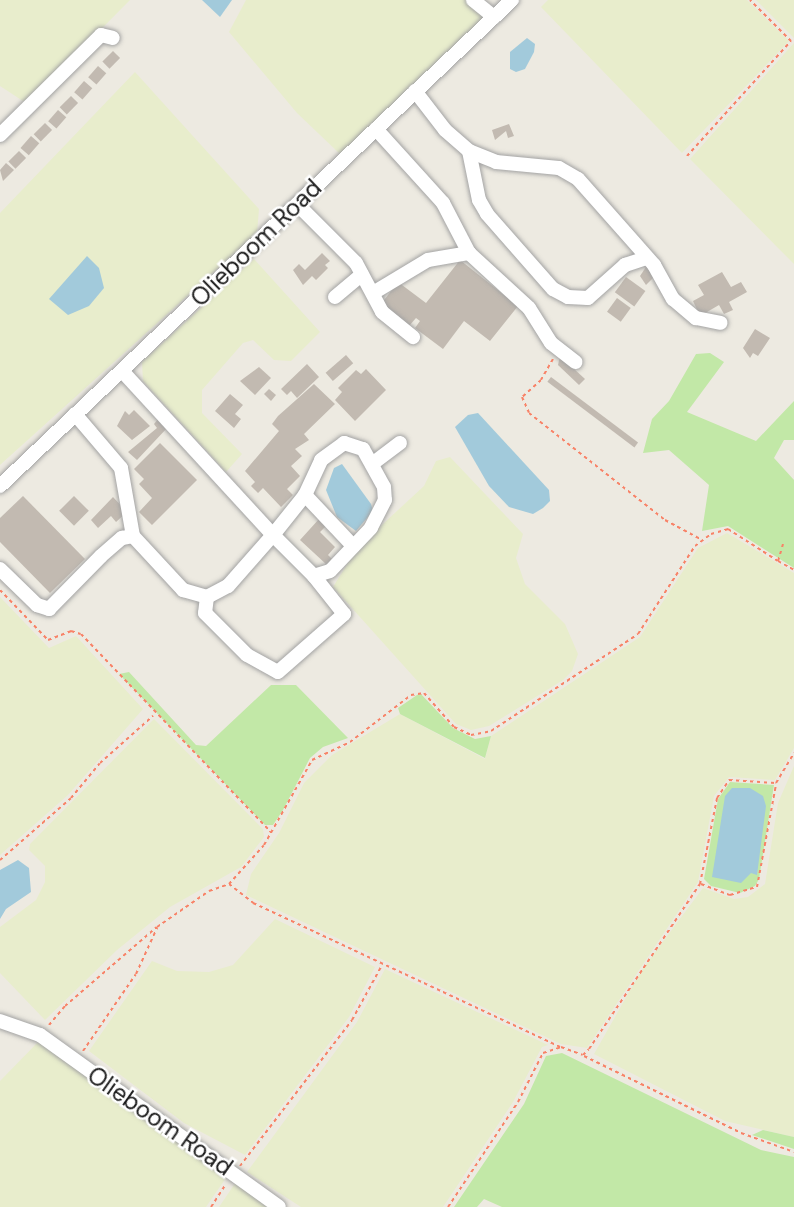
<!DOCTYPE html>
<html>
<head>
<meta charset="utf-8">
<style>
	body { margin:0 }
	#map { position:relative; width:794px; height:1207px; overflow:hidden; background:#edeae1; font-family:"DM Sans",sans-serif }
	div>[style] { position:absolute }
	.farmland>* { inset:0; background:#e8edcc }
	.grass>* { inset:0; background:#c2e8a7 }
	.water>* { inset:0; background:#a2cadb }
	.building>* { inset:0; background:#c2bab1; transform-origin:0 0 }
	.path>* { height:2px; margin-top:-1px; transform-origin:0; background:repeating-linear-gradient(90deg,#f88267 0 3.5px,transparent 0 7px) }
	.roads { filter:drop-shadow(0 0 2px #a3a3a3) drop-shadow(0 0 2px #a3a3a3) }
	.minor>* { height:14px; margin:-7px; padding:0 7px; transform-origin:7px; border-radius:7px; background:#fff }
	span { translate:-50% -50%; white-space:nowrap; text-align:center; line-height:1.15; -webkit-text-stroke:5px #fff; paint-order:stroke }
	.street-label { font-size:24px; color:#1c1c1c }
</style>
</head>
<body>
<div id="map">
	<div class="farmland">
		<i style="clip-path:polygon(0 0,130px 0,32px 99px,23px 101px,0 86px)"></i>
		<i style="clip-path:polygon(246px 0,473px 0,487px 14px,341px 155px,297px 113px,229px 32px)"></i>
		<i style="clip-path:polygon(548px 0,747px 0,789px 41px,682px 153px,541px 7px)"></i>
		<i style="clip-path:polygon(756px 0,794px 0,794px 38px)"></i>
		<i style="clip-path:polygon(794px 43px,794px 264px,690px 159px)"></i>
		<i style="clip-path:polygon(135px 72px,259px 209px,257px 233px,0 465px,0 213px)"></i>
		<i style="clip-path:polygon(254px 259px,320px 332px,291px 361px,274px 360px,253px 340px,243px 343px,202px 390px,202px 413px,242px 454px,226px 472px,143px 381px,142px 362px)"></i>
		<i style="clip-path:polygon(450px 457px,523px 534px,516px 558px,525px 584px,565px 624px,578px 654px,572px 671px,563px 680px,489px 726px,471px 730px,456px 724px,333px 587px,357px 548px,424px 486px,436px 461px)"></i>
		<i style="clip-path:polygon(727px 533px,794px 573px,794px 748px,775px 780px,729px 777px,714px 796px,698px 882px,587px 1048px,561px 1044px,246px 895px,251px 874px,279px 833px,304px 783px,332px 755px,400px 714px,485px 759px,491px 736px,640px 637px,698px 548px)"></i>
		<i style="clip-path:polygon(0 597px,49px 648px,76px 636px,143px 709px,68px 795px,0 855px)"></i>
		<i style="clip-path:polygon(154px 719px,263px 829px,264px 837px,241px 867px,170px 907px,117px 950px,45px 1020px,0 973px,0 927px,36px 900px,45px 882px,45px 866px,29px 850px,30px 844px)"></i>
		<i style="clip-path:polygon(794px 766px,794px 1137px,725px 1121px,594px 1054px,641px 971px,703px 888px,734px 899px,748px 897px,765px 884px,778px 803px)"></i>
		<i style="clip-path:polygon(275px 919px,375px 967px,349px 1017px,245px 1155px,184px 1123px,89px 1051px,152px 961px,177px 971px,209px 972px,233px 965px)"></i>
		<i style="clip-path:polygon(385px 969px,548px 1045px,542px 1047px,513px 1102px,443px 1207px,301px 1207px,247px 1172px,357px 1022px)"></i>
		<i style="clip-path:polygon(40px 1040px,228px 1175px,206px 1207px,0 1207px,0 1081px)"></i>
		<i style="clip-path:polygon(238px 1179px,275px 1207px,219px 1207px)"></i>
	</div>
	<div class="grass">
		<i style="clip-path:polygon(710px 353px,724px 362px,687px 412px,756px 441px,794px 401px,794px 440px,784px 440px,774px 458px,794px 480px,794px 568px,728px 526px,702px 531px,709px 485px,669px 450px,643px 453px,652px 419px,669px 401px,696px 354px)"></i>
		<i style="clip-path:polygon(129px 672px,196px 745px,206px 746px,271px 685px,296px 685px,348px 738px,323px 747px,310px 758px,283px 810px,273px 825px,265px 825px,119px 674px)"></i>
		<i style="clip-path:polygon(420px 693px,453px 728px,475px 739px,491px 736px,485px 758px,400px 714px,398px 708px)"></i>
		<i style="clip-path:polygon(730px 782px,774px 785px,759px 879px,755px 886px,740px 893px,711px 886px,704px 879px,718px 799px)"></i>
		<i style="clip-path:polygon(562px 1053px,761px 1150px,794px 1157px,794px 1207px,502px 1207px,484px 1199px,477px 1207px,454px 1207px,524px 1104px,546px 1056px)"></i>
		<i style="clip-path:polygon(763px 1130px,794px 1137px,794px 1149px,752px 1135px)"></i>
	</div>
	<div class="water">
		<i style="clip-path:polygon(202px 0,232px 0,220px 17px)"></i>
		<i style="clip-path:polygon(527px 38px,535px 44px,534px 52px,525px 69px,516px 72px,510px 69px,510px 52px)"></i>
		<i style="clip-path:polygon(87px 256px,99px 268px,104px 288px,89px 306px,68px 315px,49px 299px)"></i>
		<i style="clip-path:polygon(478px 413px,549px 490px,550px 501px,543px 508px,533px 514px,509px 507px,489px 486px,455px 427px,468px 415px)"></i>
		<i style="clip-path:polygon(342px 464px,371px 504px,373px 511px,356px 531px,337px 517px,326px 490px,334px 468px)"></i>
		<i style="clip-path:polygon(732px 788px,750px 788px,763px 796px,766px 806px,757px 875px,751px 873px,741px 883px,712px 877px,725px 796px)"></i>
		<i style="clip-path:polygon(18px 860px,29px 868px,31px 892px,6px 909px,0 919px,0 870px)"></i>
	</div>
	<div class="building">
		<i style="left:113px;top:51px;width:10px;height:15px;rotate:45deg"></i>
		<i style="left:98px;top:66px;width:11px;height:15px;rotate:41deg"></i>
		<i style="left:84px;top:81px;width:11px;height:15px;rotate:41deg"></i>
		<i style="left:71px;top:96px;width:10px;height:16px;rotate:45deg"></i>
		<i style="left:58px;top:110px;width:11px;height:15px;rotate:41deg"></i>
		<i style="left:45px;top:123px;width:10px;height:16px;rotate:45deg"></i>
		<i style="clip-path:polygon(509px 124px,514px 136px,508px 138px,506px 131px,495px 140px,492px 130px)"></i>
		<i style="left:31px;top:136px;width:11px;height:16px;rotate:41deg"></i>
		<i style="left:19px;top:151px;width:10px;height:15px;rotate:45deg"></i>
		<i style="clip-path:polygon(6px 163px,14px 170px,3px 181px,0 170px)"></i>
		<i style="clip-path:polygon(322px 253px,330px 261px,325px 265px,328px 268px,316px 280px,312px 276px,303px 285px,293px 270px,299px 264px,305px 270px)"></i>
		<i style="clip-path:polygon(460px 260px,518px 306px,490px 341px,464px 321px,443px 349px,415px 328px,420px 321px,416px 318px,409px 326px,381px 304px,398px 282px,426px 303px)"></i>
		<i style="clip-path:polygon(648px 264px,656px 275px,646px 285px,640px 276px)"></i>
		<i style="clip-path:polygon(722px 272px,731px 287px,741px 282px,747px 292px,729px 302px,733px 310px,724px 314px,719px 305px,700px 316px,693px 301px,704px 295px,698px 285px)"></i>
		<i style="left:626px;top:277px;width:24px;height:19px;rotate:36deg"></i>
		<i style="left:617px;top:298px;width:17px;height:17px;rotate:36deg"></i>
		<i style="clip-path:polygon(755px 329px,770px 338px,758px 356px,753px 353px,750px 358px,743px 348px)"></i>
		<i style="left:346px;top:355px;width:11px;height:27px;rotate:49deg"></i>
		<i style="clip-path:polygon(560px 356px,585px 379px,579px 385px,558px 365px)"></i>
		<i style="clip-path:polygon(307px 364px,319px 377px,297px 398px,291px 391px,287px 395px,281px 389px)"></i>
		<i style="clip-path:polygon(259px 367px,271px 378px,255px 395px,240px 381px)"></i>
		<i style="clip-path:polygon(366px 369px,386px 390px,355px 421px,335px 400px,342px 392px,338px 388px,356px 370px,361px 374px)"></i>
		<i style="left:551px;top:377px;width:109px;height:6px;rotate:37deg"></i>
		<i style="clip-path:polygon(314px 384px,335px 404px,304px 434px,309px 440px,295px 449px,302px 456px,291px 466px,300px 476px,287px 489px,293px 495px,281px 507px,263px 488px,258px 493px,251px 486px,255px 482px,245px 471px,279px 431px,272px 424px,278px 416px)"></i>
		<i style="clip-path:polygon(269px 389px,276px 395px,271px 401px,264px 394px)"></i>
		<i style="clip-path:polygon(230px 394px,243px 405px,235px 414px,241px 419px,234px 428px,215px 411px)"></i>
		<i style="clip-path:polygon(134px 410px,150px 426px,132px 440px,117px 426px,125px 411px,129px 415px)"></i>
		<i style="clip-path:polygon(159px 418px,168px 427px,137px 460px,128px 452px,157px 428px,154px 424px)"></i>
		<i style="clip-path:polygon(160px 443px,197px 480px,152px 525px,139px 512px,152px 498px,139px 484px,144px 479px,134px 469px)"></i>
		<i style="clip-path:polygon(23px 496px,85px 559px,50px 593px,0 542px,0 518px)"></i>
		<i style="left:74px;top:496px;width:21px;height:21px;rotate:45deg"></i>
		<i style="clip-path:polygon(113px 497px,127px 512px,116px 522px,111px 516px,98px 528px,91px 520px)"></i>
		<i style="clip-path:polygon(319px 519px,326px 526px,320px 532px,335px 547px,328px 555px,332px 559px,327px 565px,300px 540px)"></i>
	</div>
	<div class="path">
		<i style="left:687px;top:156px;width:155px;rotate:-47.9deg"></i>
		<i style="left:791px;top:41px;width:58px;rotate:-135deg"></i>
		<i style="left:553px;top:359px;width:24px;rotate:120deg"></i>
		<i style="left:541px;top:380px;width:25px;rotate:138deg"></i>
		<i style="left:522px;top:397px;width:17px;rotate:66deg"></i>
		<i style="left:529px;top:413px;width:173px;rotate:38.2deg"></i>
		<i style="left:665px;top:520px;width:42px;rotate:28.4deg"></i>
		<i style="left:783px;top:544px;width:18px;rotate:106deg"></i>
		<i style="left:778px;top:561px;width:18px;rotate:29deg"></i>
		<i style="left:0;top:590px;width:69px;rotate:46.2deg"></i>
		<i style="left:48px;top:640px;width:25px;rotate:-21deg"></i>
		<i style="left:71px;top:631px;width:10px;rotate:17deg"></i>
		<i style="left:81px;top:634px;width:274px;rotate:46.2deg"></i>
		<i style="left:0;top:860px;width:94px;rotate:-41.1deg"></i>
		<i style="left:71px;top:798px;width:45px;rotate:-50.4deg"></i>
		<i style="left:100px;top:763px;width:71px;rotate:-41.6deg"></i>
		<i style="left:229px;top:884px;width:52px;rotate:-48.1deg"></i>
		<i style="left:264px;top:845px;width:98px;rotate:-60.5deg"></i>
		<i style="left:312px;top:760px;width:42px;rotate:-25.3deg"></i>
		<i style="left:350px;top:742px;width:77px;rotate:-37.6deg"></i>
		<i style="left:411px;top:695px;width:13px;rotate:-9deg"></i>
		<i style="left:424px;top:693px;width:45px;rotate:48.6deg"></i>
		<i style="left:454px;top:727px;width:19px;rotate:25deg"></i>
		<i style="left:471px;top:735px;width:20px;rotate:-11deg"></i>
		<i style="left:491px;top:731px;width:176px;rotate:-33.4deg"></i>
		<i style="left:638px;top:634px;width:105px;rotate:-57.1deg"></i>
		<i style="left:695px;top:546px;width:20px;rotate:-37deg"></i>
		<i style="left:711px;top:534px;width:18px;rotate:-16deg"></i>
		<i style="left:728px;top:529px;width:59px;rotate:32.6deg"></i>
		<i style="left:701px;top:884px;width:31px;rotate:21deg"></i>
		<i style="left:730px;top:895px;width:28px;rotate:-17deg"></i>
		<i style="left:757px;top:887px;width:105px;rotate:-79.5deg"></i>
		<i style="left:49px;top:1025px;width:25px;rotate:-50deg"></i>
		<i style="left:65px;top:1006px;width:121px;rotate:-40.7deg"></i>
		<i style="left:157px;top:927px;width:63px;rotate:-34.7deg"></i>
		<i style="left:209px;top:891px;width:21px;rotate:-19deg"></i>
		<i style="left:229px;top:884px;width:31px;rotate:38deg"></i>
		<i style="left:253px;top:903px;width:339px;rotate:25.1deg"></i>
		<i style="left:83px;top:1051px;width:93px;rotate:-55.5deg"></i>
		<i style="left:136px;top:974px;width:51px;rotate:-65.5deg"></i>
		<i style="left:584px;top:1056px;width:175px;rotate:26.1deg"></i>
		<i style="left:741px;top:1133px;width:56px;rotate:19.7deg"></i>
		<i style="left:240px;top:1166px;width:184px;rotate:-52.5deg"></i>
		<i style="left:352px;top:1020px;width:63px;rotate:-61.4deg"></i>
		<i style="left:211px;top:1207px;width:27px;rotate:-57deg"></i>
		<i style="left:448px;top:1207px;width:126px;rotate:-56.3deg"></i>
		<i style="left:518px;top:1102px;width:55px;rotate:-63deg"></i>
		<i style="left:543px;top:1053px;width:19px;rotate:-18deg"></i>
		<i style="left:561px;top:1047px;width:23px;rotate:20deg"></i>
		<i style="left:583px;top:1055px;width:8px;rotate:-45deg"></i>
		<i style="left:589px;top:1049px;width:199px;rotate:-56.1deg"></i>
		<i style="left:700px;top:884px;width:88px;rotate:-78.8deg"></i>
		<i style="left:717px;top:798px;width:22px;rotate:-56deg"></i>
		<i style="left:729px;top:780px;width:47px;rotate:3.7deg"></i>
		<i style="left:776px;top:783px;width:35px;rotate:-59deg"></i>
	</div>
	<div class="roads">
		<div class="minor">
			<i style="left:473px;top:0;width:27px;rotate:39deg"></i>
			<i style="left:415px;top:91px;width:49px;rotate:52.4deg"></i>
			<i style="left:445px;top:130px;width:32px;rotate:41deg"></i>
			<i style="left:469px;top:151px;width:50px;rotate:78.5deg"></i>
			<i style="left:479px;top:200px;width:16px;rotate:60deg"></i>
			<i style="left:487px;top:214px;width:100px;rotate:48.7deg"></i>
			<i style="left:553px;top:289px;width:17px;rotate:28deg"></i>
			<i style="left:568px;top:297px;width:20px;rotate:3deg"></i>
			<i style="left:588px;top:298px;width:50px;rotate:-41.7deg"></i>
			<i style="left:625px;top:265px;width:22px;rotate:-18deg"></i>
			<i style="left:376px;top:129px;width:100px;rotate:47.8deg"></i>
			<i style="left:443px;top:203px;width:56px;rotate:62.5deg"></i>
			<i style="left:469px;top:253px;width:81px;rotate:42.5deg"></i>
			<i style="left:529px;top:308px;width:41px;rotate:57.8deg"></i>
			<i style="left:551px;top:343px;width:31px;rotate:38deg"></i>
			<i style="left:0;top:135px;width:142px;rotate:-44.7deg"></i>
			<i style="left:101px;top:35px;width:12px;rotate:14deg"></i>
			<i style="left:469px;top:151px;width:29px;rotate:22deg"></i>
			<i style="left:496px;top:162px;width:63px;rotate:5.4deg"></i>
			<i style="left:559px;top:168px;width:22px;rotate:30deg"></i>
			<i style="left:578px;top:179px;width:115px;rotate:48.5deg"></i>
			<i style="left:654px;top:265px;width:39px;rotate:61deg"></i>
			<i style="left:673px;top:299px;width:30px;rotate:40deg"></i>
			<i style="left:696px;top:318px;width:25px;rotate:11deg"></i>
			<i style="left:297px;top:204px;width:83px;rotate:45deg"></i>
			<i style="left:356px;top:263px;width:55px;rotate:62deg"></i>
			<i style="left:382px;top:312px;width:40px;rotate:39deg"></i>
			<i style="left:373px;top:293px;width:64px;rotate:-31deg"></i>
			<i style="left:428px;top:260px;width:42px;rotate:-9.7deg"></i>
			<i style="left:335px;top:297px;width:35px;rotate:-40deg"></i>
			<i style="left:75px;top:414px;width:71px;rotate:49.6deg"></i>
			<i style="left:121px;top:468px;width:69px;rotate:80deg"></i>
			<i style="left:344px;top:443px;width:20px;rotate:18deg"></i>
			<i style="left:363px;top:449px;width:43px;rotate:61.1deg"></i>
			<i style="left:384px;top:487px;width:13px;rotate:86deg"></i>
			<i style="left:385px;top:500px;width:31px;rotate:117deg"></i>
			<i style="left:371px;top:528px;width:59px;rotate:133.6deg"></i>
			<i style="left:330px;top:571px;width:17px;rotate:163deg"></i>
			<i style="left:314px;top:576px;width:58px;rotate:-135deg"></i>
			<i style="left:273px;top:535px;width:51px;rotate:-51.3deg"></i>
			<i style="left:305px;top:495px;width:38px;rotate:-65deg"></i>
			<i style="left:321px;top:460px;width:29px;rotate:-36deg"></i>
			<i style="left:372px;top:464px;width:35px;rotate:-37deg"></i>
			<i style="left:0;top:486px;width:706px;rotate:-43.51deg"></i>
			<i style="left:305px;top:495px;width:70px;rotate:46.7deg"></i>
			<i style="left:0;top:569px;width:52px;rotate:44.2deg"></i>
			<i style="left:37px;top:605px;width:13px;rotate:18deg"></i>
			<i style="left:49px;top:609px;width:74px;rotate:-45.5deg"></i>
			<i style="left:101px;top:556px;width:28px;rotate:-41deg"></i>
			<i style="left:122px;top:538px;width:11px;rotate:-10deg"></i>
			<i style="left:133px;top:536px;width:74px;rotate:47.2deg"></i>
			<i style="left:183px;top:590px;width:25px;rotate:16deg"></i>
			<i style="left:207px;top:597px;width:24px;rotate:-28deg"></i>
			<i style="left:228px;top:586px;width:68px;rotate:-48.6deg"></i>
			<i style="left:273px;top:535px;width:223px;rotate:-132.6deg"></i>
			<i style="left:207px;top:597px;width:16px;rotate:97deg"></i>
			<i style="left:205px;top:613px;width:59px;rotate:45deg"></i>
			<i style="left:247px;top:655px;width:35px;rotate:29deg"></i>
			<i style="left:278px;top:672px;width:88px;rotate:-41.3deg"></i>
			<i style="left:344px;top:614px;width:48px;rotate:-128.3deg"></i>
			<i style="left:0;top:1021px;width:42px;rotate:19.3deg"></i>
			<i style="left:40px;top:1035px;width:294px;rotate:35.7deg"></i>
		</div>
	</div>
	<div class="street-label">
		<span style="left:256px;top:243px;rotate:-44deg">Olieboom Road</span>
		<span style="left:160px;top:1121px;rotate:35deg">Olieboom Road</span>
	</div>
</div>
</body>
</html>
